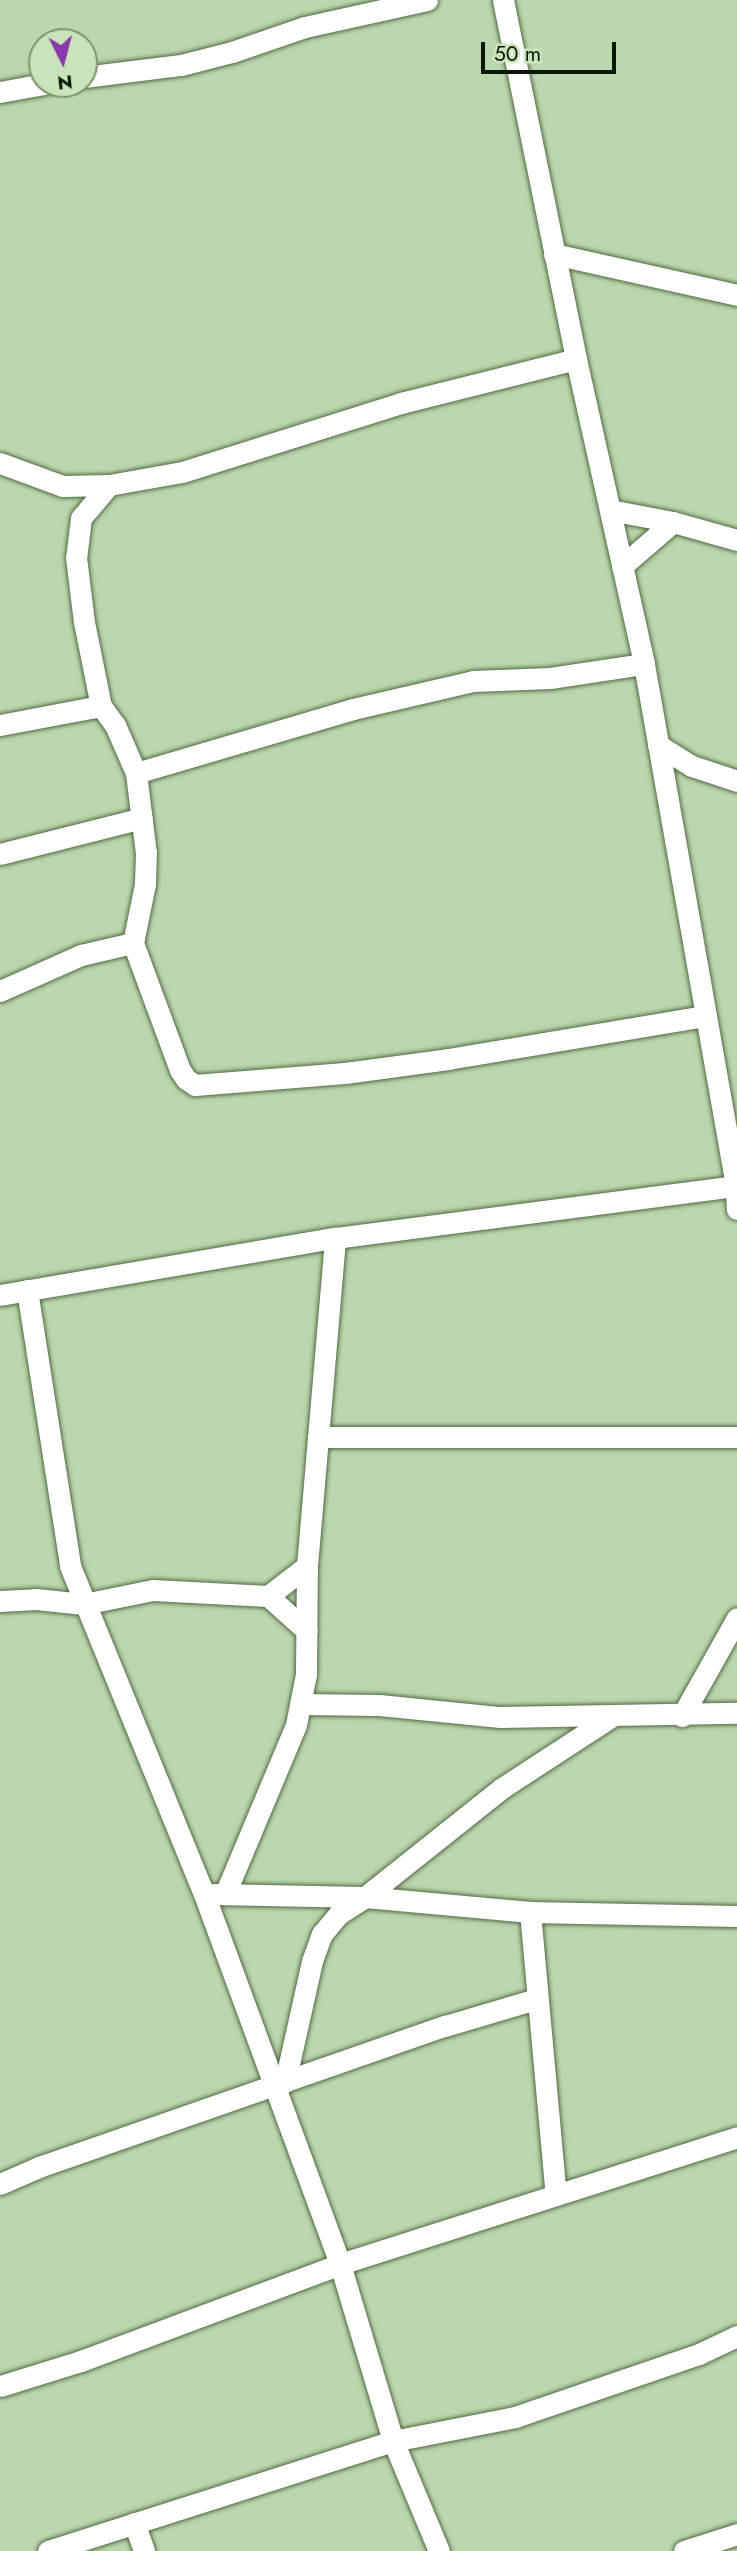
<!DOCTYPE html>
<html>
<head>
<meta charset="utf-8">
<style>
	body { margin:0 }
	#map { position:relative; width:737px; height:2551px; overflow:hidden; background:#bbd7ac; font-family:Jost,sans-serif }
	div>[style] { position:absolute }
	.roads { filter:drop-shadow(0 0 2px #526a44) drop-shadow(0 0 2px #526a44) }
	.minor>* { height:21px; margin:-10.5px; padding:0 10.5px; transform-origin:10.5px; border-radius:10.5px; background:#fff }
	span { translate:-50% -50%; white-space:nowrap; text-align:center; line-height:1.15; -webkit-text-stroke:5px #c8e4b8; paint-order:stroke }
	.north { position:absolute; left:28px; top:28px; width:70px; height:70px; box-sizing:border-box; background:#c8e4b8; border:2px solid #7d9271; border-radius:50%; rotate:174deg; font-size:19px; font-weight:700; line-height:28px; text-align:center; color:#0c1607 }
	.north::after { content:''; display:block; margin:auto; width:24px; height:32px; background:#8939a9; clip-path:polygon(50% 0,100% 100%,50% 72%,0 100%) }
	.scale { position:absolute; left:481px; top:42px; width:135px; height:32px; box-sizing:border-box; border:4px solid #0c1607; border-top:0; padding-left:9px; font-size:21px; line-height:24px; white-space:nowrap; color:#0c1607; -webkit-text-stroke:5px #c8e4b8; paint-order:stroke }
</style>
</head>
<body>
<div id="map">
	<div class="roads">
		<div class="minor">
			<i style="left:503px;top:0;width:366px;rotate:78.5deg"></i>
			<i style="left:576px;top:359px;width:312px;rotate:77.4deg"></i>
			<i style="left:644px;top:664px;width:530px;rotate:80deg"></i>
			<i style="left:736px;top:1186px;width:23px;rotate:88deg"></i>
			<i style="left:84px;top:77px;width:98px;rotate:-7.1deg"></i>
			<i style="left:181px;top:65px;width:53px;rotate:-14.3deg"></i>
			<i style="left:232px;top:52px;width:77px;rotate:-18.9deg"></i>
			<i style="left:305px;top:27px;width:125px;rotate:-12.5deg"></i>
			<i style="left:0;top:92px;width:45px;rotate:-10.3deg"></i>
			<i style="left:554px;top:254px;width:188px;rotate:12.6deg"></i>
			<i style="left:0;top:463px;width:67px;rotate:20.1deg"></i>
			<i style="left:63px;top:486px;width:46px;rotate:-1.2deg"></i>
			<i style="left:109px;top:485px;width:74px;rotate:-10.1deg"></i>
			<i style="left:182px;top:472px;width:230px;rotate:-17.5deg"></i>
			<i style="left:401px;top:403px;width:180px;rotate:-14.1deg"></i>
			<i style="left:109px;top:485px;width:43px;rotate:130.3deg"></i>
			<i style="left:81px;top:518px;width:39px;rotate:97deg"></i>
			<i style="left:76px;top:557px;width:65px;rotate:83deg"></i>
			<i style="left:84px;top:622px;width:86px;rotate:78.6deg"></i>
			<i style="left:101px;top:706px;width:24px;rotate:54deg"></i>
			<i style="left:115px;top:725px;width:52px;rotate:66.4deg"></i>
			<i style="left:136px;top:773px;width:226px;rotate:-16.4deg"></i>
			<i style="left:353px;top:709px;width:123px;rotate:-13.1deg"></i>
			<i style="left:473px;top:681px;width:77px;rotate:-2.2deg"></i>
			<i style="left:550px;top:678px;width:95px;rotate:-8.5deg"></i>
			<i style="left:610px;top:510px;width:64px;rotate:10.8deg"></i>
			<i style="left:673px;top:522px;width:66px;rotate:15.7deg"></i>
			<i style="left:622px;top:566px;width:67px;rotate:-40.8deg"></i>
			<i style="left:0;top:725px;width:103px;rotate:-10.7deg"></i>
			<i style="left:658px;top:745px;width:40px;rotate:32deg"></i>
			<i style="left:692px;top:766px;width:47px;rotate:18.4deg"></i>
			<i style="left:136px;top:773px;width:81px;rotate:82.9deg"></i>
			<i style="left:146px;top:853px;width:31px;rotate:92deg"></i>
			<i style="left:145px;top:884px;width:60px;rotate:101.5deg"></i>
			<i style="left:133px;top:943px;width:135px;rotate:69.7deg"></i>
			<i style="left:180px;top:1070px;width:11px;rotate:56deg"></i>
			<i style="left:186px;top:1079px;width:11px;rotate:34deg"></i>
			<i style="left:195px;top:1085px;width:150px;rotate:-4.6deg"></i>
			<i style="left:345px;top:1073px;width:104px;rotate:-7.7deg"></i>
			<i style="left:448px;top:1059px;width:261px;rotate:-9.5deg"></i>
			<i style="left:0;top:854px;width:146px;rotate:-14.2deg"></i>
			<i style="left:0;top:991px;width:89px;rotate:-24deg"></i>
			<i style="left:81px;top:955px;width:53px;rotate:-13deg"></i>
			<i style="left:27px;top:1290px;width:279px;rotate:81.1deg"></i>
			<i style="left:70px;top:1566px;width:354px;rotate:67.8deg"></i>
			<i style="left:204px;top:1894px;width:394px;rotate:69.8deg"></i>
			<i style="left:340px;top:2264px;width:185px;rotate:73.3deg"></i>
			<i style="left:393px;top:2441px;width:119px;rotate:67.3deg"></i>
			<i style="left:0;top:1295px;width:340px;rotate:-9.7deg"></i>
			<i style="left:335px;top:1238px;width:404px;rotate:-7.4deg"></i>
			<i style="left:318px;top:1437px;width:419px"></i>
			<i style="left:268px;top:1596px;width:49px;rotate:-37.6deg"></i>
			<i style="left:0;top:1601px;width:36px;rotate:-3deg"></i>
			<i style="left:36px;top:1599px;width:48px;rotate:5.9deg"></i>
			<i style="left:84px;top:1604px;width:70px;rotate:-11.5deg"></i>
			<i style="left:153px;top:1590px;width:115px;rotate:3deg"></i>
			<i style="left:268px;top:1596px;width:52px;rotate:41.9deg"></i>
			<i style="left:300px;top:1704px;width:79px;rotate:0.7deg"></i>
			<i style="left:379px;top:1705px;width:122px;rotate:5.7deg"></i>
			<i style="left:500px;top:1717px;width:237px;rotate:-1deg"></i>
			<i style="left:682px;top:1716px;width:112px;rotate:-60.7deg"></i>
			<i style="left:213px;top:1894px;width:152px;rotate:1.1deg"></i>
			<i style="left:365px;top:1897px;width:166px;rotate:5.2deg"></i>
			<i style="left:530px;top:1912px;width:207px;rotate:1.1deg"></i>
			<i style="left:225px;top:1894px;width:183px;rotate:-67.2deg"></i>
			<i style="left:296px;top:1725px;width:52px;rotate:-78.9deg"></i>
			<i style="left:306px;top:1674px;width:108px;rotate:-89.5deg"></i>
			<i style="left:307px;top:1566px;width:329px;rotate:-85.1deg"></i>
			<i style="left:530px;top:1912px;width:284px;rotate:84.8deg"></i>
			<i style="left:285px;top:2082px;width:124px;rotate:-77.4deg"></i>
			<i style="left:312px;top:1961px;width:29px;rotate:-70deg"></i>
			<i style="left:322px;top:1934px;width:26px;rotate:-50deg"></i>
			<i style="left:339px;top:1914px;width:31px;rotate:-33deg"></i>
			<i style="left:365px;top:1897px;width:175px;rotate:-38.5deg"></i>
			<i style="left:502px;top:1788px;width:130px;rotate:-33.1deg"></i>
			<i style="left:0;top:2184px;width:43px;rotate:-23.6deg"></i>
			<i style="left:39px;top:2167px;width:430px;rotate:-19.2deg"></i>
			<i style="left:445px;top:2026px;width:95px;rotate:-16.5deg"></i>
			<i style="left:0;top:2386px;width:85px;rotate:-17.2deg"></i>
			<i style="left:81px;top:2361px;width:277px;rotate:-20.5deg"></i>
			<i style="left:340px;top:2264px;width:417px;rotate:-17.7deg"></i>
			<i style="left:134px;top:2523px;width:30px;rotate:70deg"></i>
			<i style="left:48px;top:2551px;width:362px;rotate:-17.7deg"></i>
			<i style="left:393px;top:2441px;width:124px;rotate:-11.1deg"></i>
			<i style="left:515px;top:2417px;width:194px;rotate:-18.9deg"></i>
			<i style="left:699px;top:2354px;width:42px;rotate:-25.3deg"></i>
			<i style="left:684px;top:2551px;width:56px;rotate:-17.8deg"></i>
		</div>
	</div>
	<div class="north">N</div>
	<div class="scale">50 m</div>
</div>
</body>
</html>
